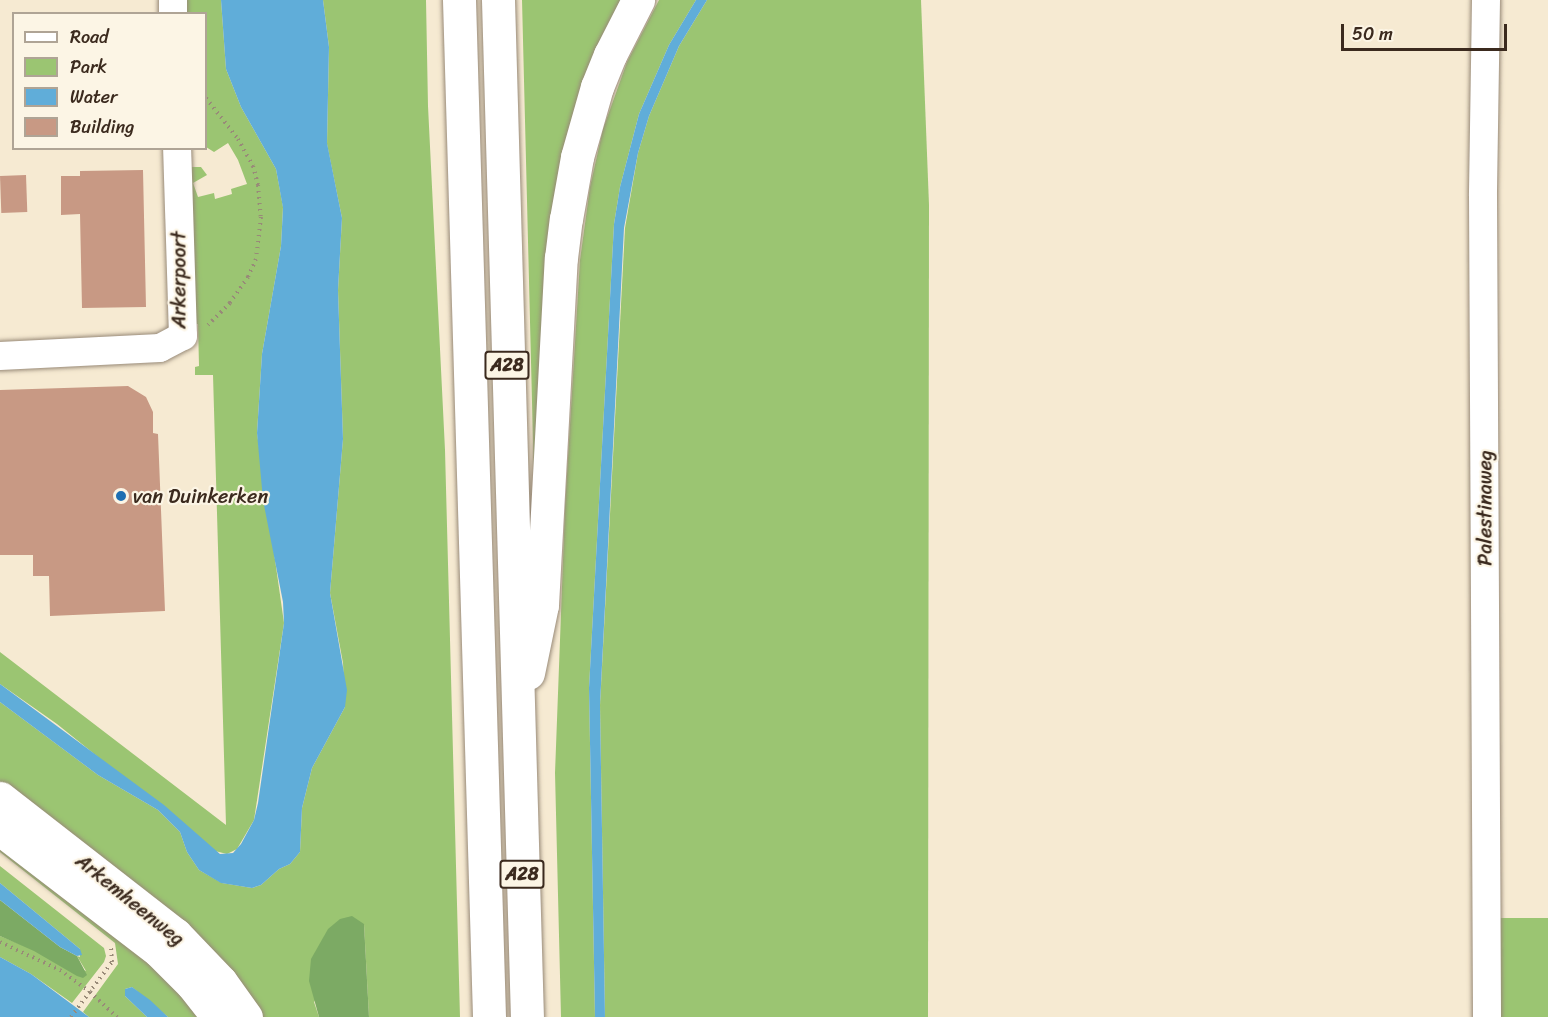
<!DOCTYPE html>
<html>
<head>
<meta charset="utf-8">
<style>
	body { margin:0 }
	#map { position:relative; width:1548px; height:1017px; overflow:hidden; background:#f6ead2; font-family:Sriracha,sans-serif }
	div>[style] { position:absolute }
	.green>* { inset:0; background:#9bc572; transform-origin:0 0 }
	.forest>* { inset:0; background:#7caa64 }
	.water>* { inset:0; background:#60add9 }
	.building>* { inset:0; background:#c89984; transform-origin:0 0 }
	.path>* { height:4px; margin-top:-2px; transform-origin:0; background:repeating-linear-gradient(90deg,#988a78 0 1.5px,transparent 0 6px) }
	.roads { filter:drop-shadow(0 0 2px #988a78) drop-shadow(0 0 2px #988a78) }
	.minor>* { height:28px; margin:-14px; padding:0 14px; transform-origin:14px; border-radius:14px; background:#fff }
	.major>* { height:33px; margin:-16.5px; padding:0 16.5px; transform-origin:16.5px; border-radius:16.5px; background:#fff }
	.highway>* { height:33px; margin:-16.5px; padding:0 16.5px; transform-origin:16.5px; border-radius:16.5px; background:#fff }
	.dots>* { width:16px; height:16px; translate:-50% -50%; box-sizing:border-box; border:3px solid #fcf5e5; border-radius:50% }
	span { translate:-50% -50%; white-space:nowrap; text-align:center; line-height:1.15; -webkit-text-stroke:4.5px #fcf5e5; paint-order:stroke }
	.shield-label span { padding:2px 4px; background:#fcf5e5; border:2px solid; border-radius:4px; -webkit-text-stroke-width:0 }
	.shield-label { font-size:18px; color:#3b2a1e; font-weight:700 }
	.street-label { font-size:20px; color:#3b2a1e }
	.poi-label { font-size:20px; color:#3b2a1e }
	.left { translate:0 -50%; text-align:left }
	.legend { position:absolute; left:12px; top:12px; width:195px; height:138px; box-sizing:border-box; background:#fcf5e5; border:2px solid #afa495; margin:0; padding:8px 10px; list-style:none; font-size:18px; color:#3b2a1e }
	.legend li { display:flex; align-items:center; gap:12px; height:30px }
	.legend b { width:30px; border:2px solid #afa495 }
	.scale { position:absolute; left:1341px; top:24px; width:166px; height:27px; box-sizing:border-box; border:3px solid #3b2a1e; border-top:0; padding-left:8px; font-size:18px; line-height:21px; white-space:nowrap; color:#3b2a1e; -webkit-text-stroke:4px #fcf5e5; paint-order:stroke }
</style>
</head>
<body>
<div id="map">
	<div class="green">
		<i style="clip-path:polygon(181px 0,221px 0,226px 69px,241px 107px,276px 169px,283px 207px,281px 246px,262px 354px,257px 433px,284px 623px,254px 820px,237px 849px,227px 854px,215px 851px,57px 724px,0 684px,0 652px,226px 825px,213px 375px,195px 375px,195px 367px,199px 366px,198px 324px,190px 324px,186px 167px,201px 167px,207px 175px,193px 183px,198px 197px,214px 193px,215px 199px,232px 194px,231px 189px,247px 184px,238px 160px,228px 143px,214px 152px,206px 147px,206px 14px,181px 13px)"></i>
		<i style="clip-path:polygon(323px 0,426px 0,428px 106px,445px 450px,460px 1017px,369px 1017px,364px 924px,314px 1002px,319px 1017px,254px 1017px,0 788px,0 702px,98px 775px,158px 810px,180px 832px,187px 852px,199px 870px,222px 883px,252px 888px,261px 885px,279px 869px,290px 864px,300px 852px,302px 808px,312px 768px,345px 707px,343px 663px,330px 593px,343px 439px,338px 290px,342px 218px,327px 144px,329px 47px)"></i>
		<i style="clip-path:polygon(522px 0,629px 0,602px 52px,534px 482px)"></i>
		<i style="clip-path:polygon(659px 0,696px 0,669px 45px,639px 114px,620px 187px,614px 224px,589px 688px,595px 1017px,561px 1017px,555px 773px,565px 507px,580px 260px,590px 187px,603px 129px,627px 62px)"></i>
		<i style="clip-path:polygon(707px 0,921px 0,929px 205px,928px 1017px,605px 1017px,600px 705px,625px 228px,638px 153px,649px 116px,679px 46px)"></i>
		<i style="clip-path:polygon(0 838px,155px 956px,210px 1017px,168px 1017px,132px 987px,125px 989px,125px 996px,147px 1017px,89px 1017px,83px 1012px,118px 964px,115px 943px,0 852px)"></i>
		<i style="clip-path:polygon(0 866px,104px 948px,106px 956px,104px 962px,72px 1003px,31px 974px,0 957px,0 936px,86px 971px,77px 956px,80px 957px,80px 949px,0 883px)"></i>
		<i style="left:1548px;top:918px;width:99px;height:53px;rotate:90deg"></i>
	</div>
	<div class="forest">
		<i style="clip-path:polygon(0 900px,60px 947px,77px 956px,87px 975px,83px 978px,77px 976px,34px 951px,0 936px)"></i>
		<i style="clip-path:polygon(352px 916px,364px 924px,369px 1017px,319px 1017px,309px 981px,311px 959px,328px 929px,340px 919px)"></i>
	</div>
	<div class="water">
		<i style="clip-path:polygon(221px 0,323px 0,329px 47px,327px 143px,342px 218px,338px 290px,343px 439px,330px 593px,347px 690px,345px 707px,312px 768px,302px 808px,300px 852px,290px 864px,279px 869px,261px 885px,252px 888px,221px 883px,199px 870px,187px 852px,180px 832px,158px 810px,98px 775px,0 702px,0 684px,164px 805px,220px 854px,233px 853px,241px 844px,254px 820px,258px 803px,284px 623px,283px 602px,263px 500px,257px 433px,262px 354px,281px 246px,283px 208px,276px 169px,241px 107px,226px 69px)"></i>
		<i style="clip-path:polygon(696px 0,707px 0,679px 46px,649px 116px,638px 153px,624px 228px,600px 705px,605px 1017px,595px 1017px,589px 688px,614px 224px,620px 187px,639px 114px,669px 45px)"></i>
		<i style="clip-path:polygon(0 883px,80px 949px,82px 955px,77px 956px,60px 947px,0 900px)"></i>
		<i style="clip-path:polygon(0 957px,31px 974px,89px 1017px,0 1017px)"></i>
		<i style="clip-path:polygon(132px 987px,150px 1000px,168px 1017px,147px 1017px,125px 996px,125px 989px)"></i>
	</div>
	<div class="building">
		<i style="clip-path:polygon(143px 170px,146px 307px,82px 308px,80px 214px,61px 215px,61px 176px,80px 176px,80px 171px)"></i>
		<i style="left:26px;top:175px;width:37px;height:26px;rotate:88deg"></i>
		<i style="clip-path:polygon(128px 386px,146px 397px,153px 412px,153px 433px,158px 434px,165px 611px,50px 616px,49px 576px,33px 576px,33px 555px,0 555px,0 390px)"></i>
	</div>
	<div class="path">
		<i style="left:206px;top:98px;width:52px;rotate:52deg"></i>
		<i style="left:238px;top:139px;width:31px;rotate:61deg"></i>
		<i style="left:253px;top:166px;width:20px;rotate:75deg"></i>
		<i style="left:258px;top:185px;width:32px;rotate:85deg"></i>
		<i style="left:261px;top:217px;width:42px;rotate:96.8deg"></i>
		<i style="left:256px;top:259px;width:20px;rotate:114deg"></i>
		<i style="left:248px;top:277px;width:32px;rotate:125deg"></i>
		<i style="left:230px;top:303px;width:31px;rotate:135deg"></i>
		<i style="left:0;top:942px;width:66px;rotate:25deg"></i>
		<i style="left:60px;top:970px;width:37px;rotate:36deg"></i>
		<i style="left:90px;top:992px;width:37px;rotate:43deg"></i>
		<i style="left:71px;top:1017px;width:69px;rotate:-53.3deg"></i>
		<i style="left:112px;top:962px;width:14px;rotate:-94deg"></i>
	</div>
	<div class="roads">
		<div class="minor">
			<i style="left:173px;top:0;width:14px;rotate:90deg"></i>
			<i style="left:1486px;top:0;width:196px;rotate:90.9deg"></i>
			<i style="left:1483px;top:196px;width:821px;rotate:89.72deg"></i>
			<i style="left:0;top:356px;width:160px;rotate:-2.9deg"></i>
			<i style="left:160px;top:348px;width:26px;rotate:-28deg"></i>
			<i style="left:183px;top:336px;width:188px;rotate:-91.8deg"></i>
		</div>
		<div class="major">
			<i style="left:0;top:798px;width:222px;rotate:37.9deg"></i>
			<i style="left:175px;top:934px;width:66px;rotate:46.2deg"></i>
			<i style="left:221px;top:982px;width:43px;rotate:54.5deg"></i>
			<i style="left:0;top:829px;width:200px;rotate:37.5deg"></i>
			<i style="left:159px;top:951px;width:47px;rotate:45deg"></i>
			<i style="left:192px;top:984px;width:42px;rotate:51.8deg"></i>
		</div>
		<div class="highway">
			<i style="left:459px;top:0;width:1017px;rotate:88.31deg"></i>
			<i style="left:498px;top:0;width:1017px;rotate:88.37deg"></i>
			<i style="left:528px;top:673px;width:69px;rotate:-78.4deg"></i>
			<i style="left:542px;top:605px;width:348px;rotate:-86.9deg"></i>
			<i style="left:561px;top:258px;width:39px;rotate:-83deg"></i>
			<i style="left:566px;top:219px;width:63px;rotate:-79.9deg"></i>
			<i style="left:577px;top:157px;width:73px;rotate:-74.1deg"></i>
			<i style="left:597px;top:87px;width:35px;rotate:-68deg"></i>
			<i style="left:610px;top:55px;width:62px;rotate:-63deg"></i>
		</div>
	</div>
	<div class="dots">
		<i style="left:121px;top:496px;background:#1f6fb2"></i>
	</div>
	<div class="shield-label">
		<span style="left:507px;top:365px">A28</span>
		<span style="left:522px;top:874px">A28</span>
	</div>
	<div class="street-label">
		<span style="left:179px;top:280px;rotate:-90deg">Arkerpoort</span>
		<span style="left:1485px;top:508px;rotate:-90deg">Palestinaweg</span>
		<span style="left:130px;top:900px;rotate:39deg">Arkemheenweg</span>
	</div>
	<div class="poi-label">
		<span class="left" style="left:133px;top:496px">van Duinkerken</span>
	</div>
	<ul class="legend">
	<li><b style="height:8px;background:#fff"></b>Road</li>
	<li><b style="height:16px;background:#9bc572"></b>Park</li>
	<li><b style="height:16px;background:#60add9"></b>Water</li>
	<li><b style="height:16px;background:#c89984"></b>Building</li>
	</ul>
	<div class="scale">50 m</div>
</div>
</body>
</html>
